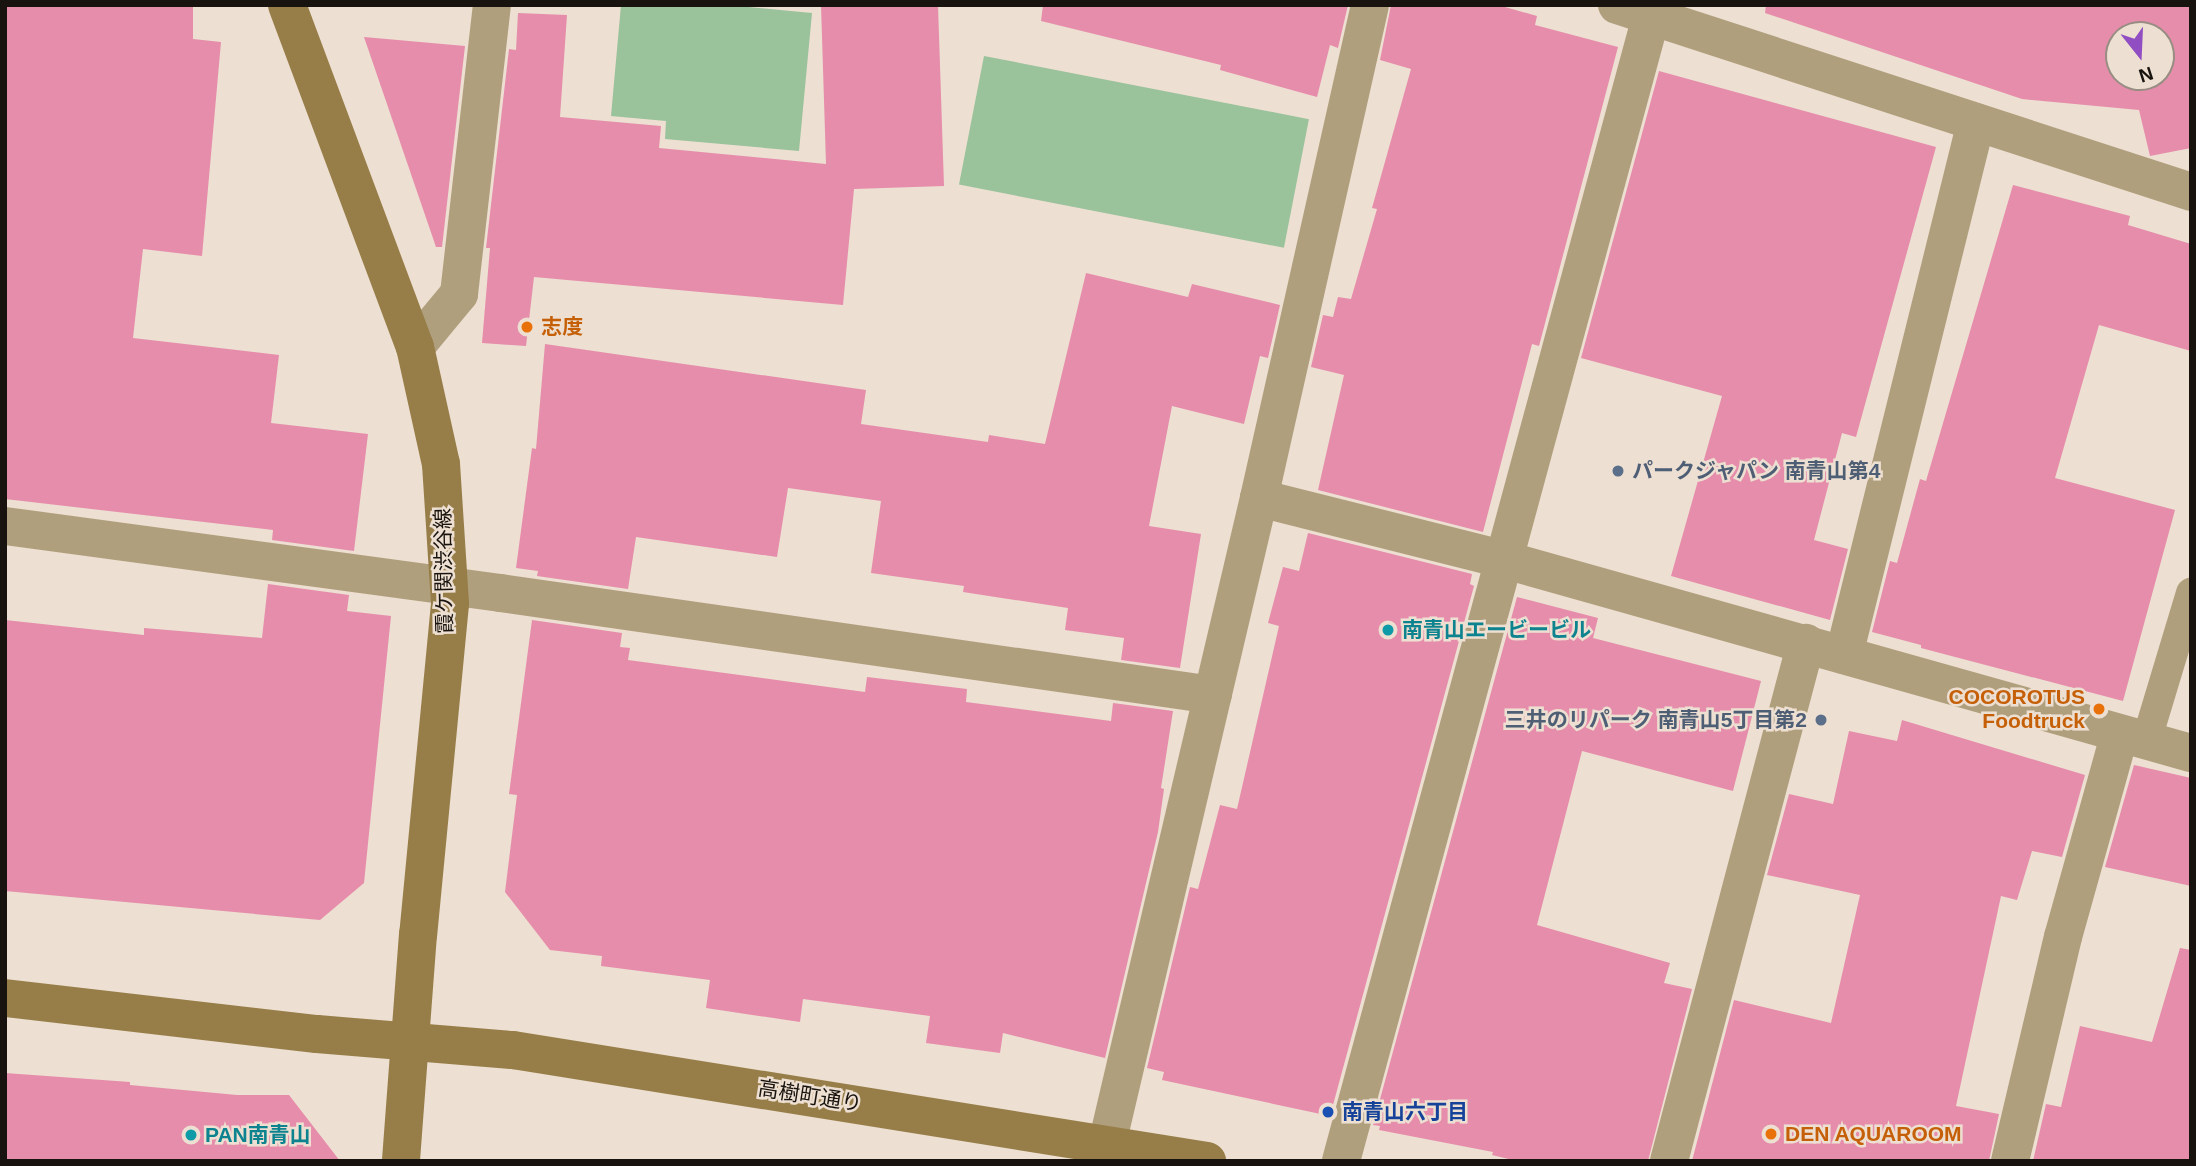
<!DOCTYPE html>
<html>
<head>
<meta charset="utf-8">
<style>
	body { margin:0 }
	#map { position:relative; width:2196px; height:1166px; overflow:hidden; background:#eddfd1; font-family:Arial,"Noto Sans JP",sans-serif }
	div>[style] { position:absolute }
	.green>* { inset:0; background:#9ac29b; transform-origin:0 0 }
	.building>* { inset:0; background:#e68dab }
	.lane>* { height:30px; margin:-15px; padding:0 15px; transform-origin:15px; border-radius:15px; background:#b09f7d }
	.street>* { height:38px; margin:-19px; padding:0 19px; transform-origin:19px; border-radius:19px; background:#b09f7d }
	.secondary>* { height:38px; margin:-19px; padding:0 19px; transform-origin:19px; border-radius:19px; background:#977e49 }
	.dots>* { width:19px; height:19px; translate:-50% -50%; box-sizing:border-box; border:4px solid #eddfd1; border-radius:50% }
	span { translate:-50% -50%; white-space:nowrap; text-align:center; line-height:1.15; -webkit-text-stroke:5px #eddfd1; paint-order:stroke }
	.food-label { font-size:21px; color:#c56008; font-weight:700 }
	.left { translate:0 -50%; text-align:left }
	.right { translate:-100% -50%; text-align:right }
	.service-label { font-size:21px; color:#4e5e75; font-weight:700 }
	.street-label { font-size:21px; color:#18130e }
	.culture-label { font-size:21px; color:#0d838f; font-weight:700 }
	.transit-label { font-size:21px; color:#164399; font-weight:700 }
	.frame { position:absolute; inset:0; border:7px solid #18130e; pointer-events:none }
	.north { position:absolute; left:2105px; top:21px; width:70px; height:70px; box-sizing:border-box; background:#eddfd1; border:2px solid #988d83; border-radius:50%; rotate:162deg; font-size:19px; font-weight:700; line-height:28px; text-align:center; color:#18130e }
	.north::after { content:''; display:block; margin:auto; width:24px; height:32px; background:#914ec2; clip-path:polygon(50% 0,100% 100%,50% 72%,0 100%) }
</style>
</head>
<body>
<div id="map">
	<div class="green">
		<i style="clip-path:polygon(621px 5px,728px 5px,812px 13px,799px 151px,665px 139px,666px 121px,611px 116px)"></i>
		<i style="left:984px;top:56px;width:331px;height:131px;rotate:11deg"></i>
	</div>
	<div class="building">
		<i style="clip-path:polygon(5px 5px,193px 5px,193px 39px,221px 42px,202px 256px,143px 249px,133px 338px,279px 355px,271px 423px,368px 434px,354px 551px,272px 540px,273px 530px,5px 499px)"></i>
		<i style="clip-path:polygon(821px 5px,938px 5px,944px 186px,854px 189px,843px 305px,534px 277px,526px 346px,482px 343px,490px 248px,486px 248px,509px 49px,516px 50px,518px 13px,567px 15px,560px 117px,661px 126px,659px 148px,826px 164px)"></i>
		<i style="clip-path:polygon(1043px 5px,1348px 5px,1338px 48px,1330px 45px,1317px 97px,1220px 70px,1221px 65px,1041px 21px)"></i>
		<i style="clip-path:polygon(1391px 5px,1498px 5px,1537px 16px,1535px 25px,1618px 47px,1539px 346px,1532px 344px,1483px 532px,1318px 490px,1344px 375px,1311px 367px,1323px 315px,1333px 317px,1338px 297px,1351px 299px,1377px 209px,1372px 208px,1411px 69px,1380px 60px)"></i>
		<i style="clip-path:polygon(evenodd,1766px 5px,2191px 5px,2191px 148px,2150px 156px,2139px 110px,2022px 99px,1765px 13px,1766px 5px,2119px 35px,2161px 35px,2161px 77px,2119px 77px,2119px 35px)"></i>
		<i style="clip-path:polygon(364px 37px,465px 46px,442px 247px,436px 247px)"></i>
		<i style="clip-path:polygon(1659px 71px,1936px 147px,1856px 437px,1842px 433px,1814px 540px,1848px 549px,1830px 620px,1671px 576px,1722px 396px,1581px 358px)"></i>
		<i style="clip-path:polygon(2013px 185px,2130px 216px,2128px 225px,2191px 244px,2191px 351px,2099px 325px,2055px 478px,2175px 510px,2123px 701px,1921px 648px,1921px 645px,1872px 632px,1890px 561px,1897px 563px,1920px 479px,1926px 481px)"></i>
		<i style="clip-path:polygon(1086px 273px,1188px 297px,1192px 284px,1280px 305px,1268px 358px,1260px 356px,1244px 424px,1172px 406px,1149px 526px,1201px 534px,1180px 668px,1121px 660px,1124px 638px,1065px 630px,1068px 608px,963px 592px,964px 586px,871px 573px,881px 501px,788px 488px,777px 557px,636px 537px,628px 589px,537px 576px,538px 571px,516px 568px,532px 448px,536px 449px,545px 344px,866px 390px,861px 424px,988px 442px,989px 435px,1045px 444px)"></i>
		<i style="clip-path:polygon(1308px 533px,1472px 574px,1470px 584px,1474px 586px,1330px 1116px,1162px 1080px,1164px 1072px,1147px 1068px,1190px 887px,1198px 889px,1220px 805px,1237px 809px,1279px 626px,1268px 623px,1283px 567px,1299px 571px)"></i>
		<i style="clip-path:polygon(268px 584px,349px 595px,347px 611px,391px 616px,364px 883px,320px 920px,5px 891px,5px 620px,144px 635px,144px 628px,262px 638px)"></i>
		<i style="clip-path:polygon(1517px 597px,1598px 618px,1593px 638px,1761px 681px,1733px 791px,1582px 751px,1537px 925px,1670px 963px,1664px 983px,1692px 989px,1648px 1161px,1517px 1161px,1492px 1155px,1493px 1152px,1379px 1130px,1380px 1126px,1373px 1125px)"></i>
		<i style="clip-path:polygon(532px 620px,622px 633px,620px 647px,630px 648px,628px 660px,865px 692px,867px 677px,967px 689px,966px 702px,1111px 721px,1113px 703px,1173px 711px,1161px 788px,1164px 789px,1158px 832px,1105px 1058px,1003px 1033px,1000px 1053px,926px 1043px,930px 1016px,803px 999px,800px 1022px,706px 1008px,710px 980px,601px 966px,602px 956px,550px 950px,505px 892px,517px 795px,509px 794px)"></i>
		<i style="clip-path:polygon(1902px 720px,2085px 775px,2062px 857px,2032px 851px,2017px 900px,2001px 896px,1956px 1106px,1999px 1114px,1989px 1161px,1692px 1161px,1734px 1000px,1831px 1023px,1860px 895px,1767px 875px,1789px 794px,1833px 804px,1849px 731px,1897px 741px)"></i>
		<i style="clip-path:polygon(2134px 765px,2191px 778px,2191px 886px,2105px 867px)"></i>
		<i style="clip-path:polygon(2180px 948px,2191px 950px,2191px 1161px,2033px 1161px,2046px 1104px,2061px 1107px,2080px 1026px,2152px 1042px)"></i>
		<i style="clip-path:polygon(5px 1073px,130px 1082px,130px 1085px,237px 1095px,289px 1095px,340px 1161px,5px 1161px)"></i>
	</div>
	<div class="lane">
		<i style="left:2146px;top:742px;width:156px;rotate:-73.2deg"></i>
	</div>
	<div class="street">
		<i style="left:1617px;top:5px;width:604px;rotate:18.04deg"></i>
		<i style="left:415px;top:347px;width:69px;rotate:-50.3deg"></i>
		<i style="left:459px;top:294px;width:291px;rotate:-83.5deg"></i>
		<i style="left:1259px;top:498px;width:251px;rotate:14.1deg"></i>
		<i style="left:1502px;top:559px;width:716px;rotate:15.73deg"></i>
		<i style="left:5px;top:526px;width:500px;rotate:7.7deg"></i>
		<i style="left:500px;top:593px;width:720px;rotate:8.14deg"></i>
		<i style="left:1844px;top:655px;width:549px;rotate:-76.09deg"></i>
		<i style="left:1103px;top:1161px;width:681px;rotate:-76.76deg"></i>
		<i style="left:1259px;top:498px;width:505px;rotate:-77.31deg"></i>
		<i style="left:1341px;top:1161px;width:1185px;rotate:-74.84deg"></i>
		<i style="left:1669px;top:1161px;width:536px;rotate:-75.19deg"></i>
		<i style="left:2010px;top:1161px;width:230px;rotate:-76.7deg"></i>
		<i style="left:2063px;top:937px;width:209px;rotate:-74.4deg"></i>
	</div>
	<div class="secondary">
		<i style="left:287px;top:5px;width:365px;rotate:69.5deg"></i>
		<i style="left:415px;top:347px;width:120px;rotate:77.5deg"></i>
		<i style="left:441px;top:464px;width:140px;rotate:86.3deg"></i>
		<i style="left:450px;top:604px;width:332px;rotate:95.5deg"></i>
		<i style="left:418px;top:934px;width:228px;rotate:94.3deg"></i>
		<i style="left:5px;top:998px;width:314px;rotate:6.6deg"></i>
		<i style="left:317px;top:1034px;width:197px;rotate:4.7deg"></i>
		<i style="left:513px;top:1050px;width:703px;rotate:9.09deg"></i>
	</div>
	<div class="dots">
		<i style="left:527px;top:327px;background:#e8710a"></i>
		<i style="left:1618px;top:471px;background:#5c6f8a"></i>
		<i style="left:1388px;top:630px;background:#0f9aa8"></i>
		<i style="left:2099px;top:709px;background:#e8710a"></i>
		<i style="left:1821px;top:720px;background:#5c6f8a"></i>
		<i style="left:1328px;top:1112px;background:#1a4fb4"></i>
		<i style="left:1771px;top:1134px;background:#e8710a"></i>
		<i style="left:191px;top:1135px;background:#0f9aa8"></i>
	</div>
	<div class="food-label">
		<span class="left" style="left:541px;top:327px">志度</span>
		<span class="right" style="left:2085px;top:709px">COCOROTUS<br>Foodtruck</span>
		<span class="left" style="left:1785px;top:1134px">DEN AQUAROOM</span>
	</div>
	<div class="service-label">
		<span class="left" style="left:1632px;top:471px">パークジャパン 南青山第4</span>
		<span class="right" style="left:1807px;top:720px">三井のリパーク 南青山5丁目第2</span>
	</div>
	<div class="street-label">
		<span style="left:444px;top:571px;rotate:-91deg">霞ケ関渋谷線</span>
		<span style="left:810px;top:1096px;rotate:9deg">高樹町通り</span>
	</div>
	<div class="culture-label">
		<span class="left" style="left:1402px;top:630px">南青山エービービル</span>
		<span class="left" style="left:205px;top:1135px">PAN南青山</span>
	</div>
	<div class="transit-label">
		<span class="left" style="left:1342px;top:1112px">南青山六丁目</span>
	</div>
	<div class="frame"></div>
	<div class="north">N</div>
</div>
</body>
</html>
